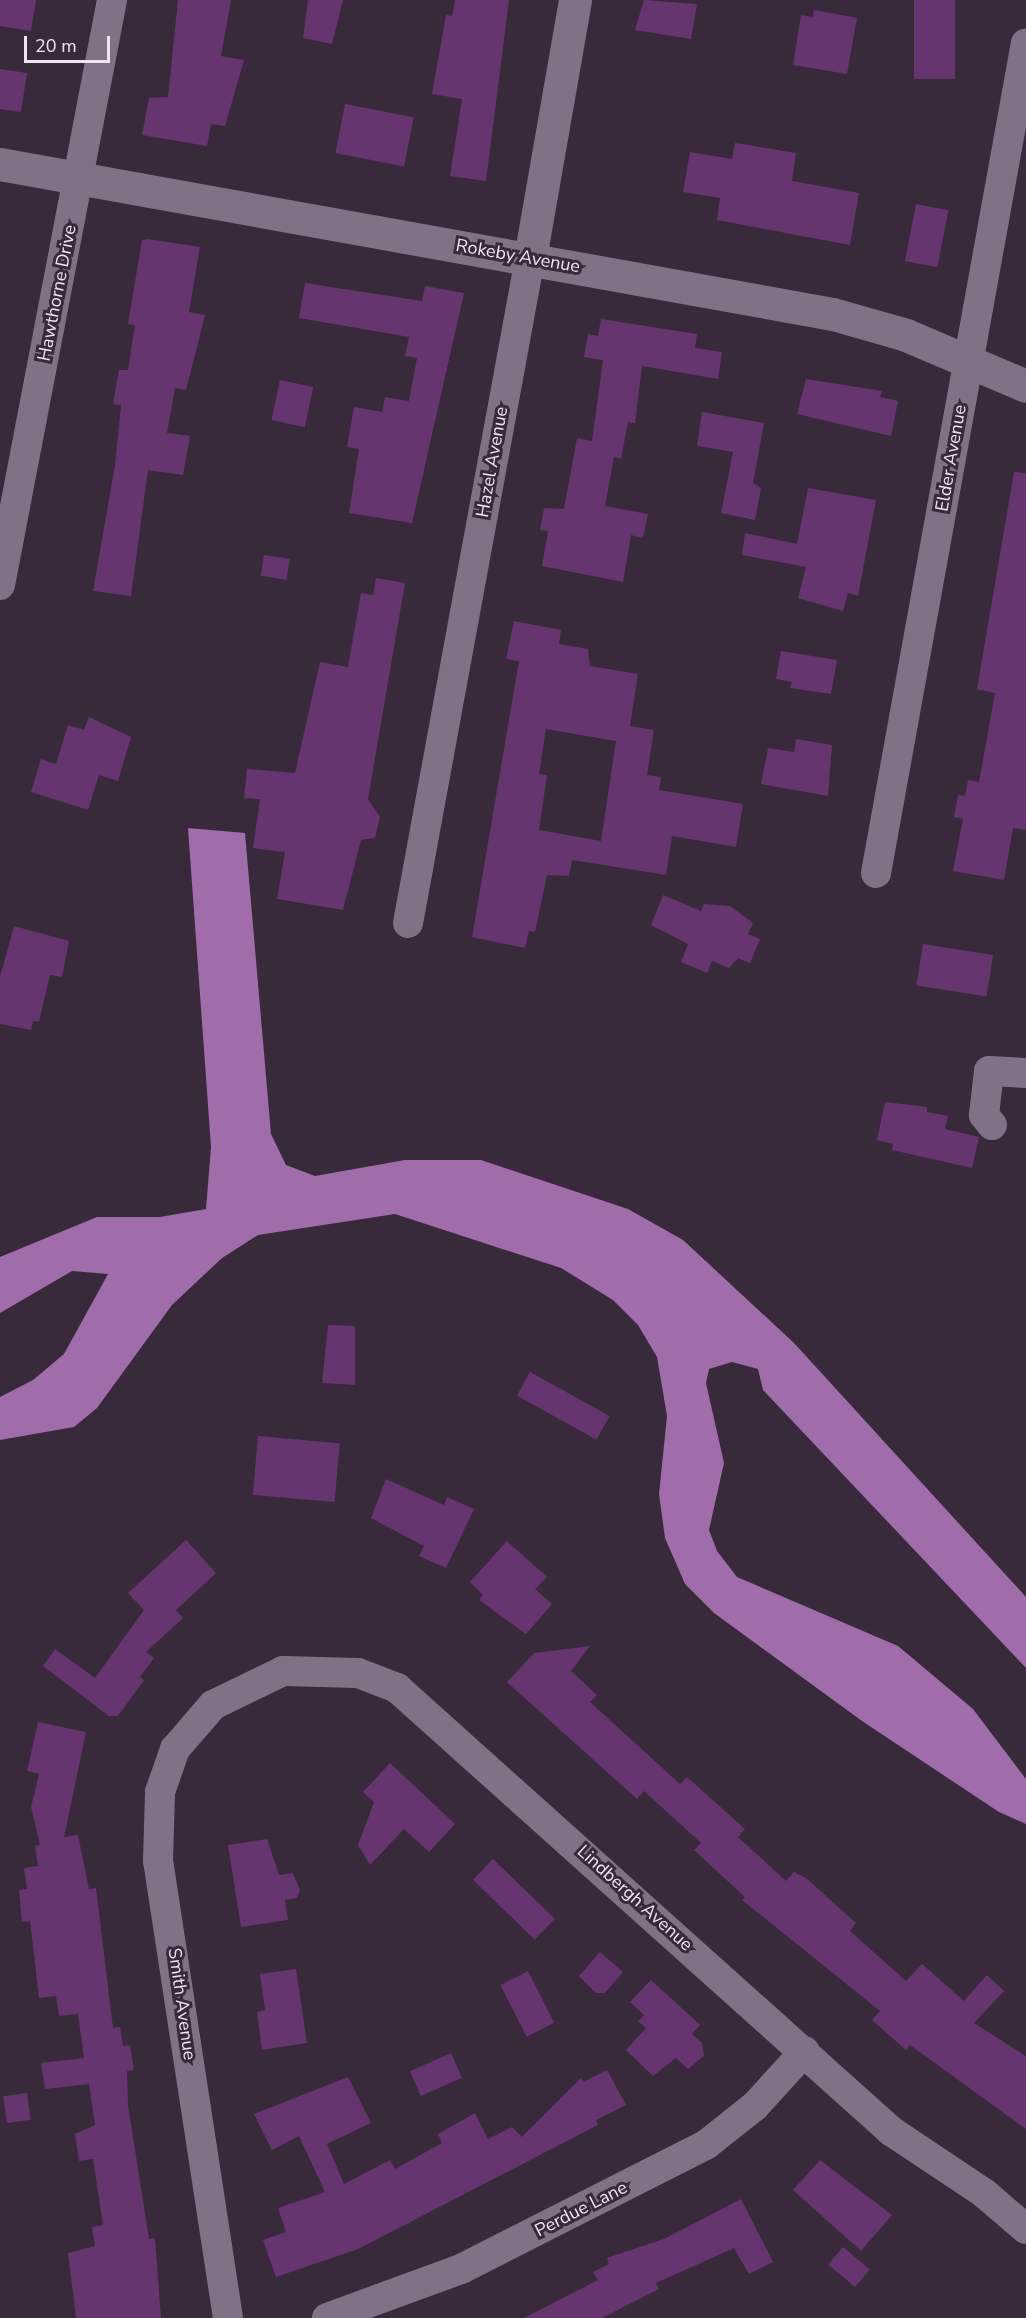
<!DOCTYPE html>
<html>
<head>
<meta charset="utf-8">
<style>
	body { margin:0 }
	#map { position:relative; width:1026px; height:2318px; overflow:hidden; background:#382a3b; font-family:"Nunito Sans",sans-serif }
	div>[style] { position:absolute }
	.water>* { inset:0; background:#a06caa }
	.building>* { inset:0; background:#66356f; transform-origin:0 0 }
	.minor>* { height:30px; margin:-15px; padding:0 15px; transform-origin:15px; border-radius:15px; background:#817184 }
	.tertiary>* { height:33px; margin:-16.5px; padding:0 16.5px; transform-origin:16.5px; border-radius:16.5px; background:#817184 }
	span { translate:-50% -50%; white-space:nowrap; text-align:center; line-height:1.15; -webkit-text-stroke:6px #382a3b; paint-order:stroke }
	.street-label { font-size:18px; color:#eee5f0 }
	.scale { position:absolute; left:24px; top:36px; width:86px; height:27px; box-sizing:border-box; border:3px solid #eee5f0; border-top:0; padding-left:8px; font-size:18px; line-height:21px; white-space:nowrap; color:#eee5f0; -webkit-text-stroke:4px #382a3b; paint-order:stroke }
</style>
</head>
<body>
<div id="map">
	<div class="water">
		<i style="clip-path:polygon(188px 828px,245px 833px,271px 1134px,286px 1165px,315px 1176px,405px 1160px,481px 1160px,628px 1209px,683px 1240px,794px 1343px,1026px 1597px,1026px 1668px,763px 1390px,758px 1369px,732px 1362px,709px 1369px,706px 1383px,724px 1463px,709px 1530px,717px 1551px,737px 1577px,898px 1646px,973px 1709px,1026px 1779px,1026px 1824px,999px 1812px,862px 1721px,714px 1613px,685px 1584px,665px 1538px,659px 1494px,667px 1416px,657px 1357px,638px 1325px,613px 1300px,561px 1268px,395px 1214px,258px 1235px,222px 1258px,172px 1305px,97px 1408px,74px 1427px,0 1440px,0 1397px,33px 1380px,64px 1354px,108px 1274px,72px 1271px,0 1313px,0 1257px,97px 1217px,160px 1217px,206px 1209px,211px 1147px)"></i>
	</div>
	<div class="building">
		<i style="clip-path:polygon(0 0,36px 0,31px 31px,0 26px)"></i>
		<i style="clip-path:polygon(178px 0,231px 0,221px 56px,244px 60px,225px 126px,211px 124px,207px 146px,142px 135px,149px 98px,168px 97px)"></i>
		<i style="clip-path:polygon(308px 0,343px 0,332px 44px,303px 38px)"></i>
		<i style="clip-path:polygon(455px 0,509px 0,486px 181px,450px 176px,462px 99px,432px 94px,446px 15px,452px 16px)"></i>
		<i style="clip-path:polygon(644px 0,697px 4px,691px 39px,635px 30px)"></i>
		<i style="left:914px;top:0;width:41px;height:79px"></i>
		<i style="clip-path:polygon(814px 10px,857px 18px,847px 74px,793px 65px,801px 15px,813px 17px)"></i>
		<i style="clip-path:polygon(0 69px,27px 73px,21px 112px,0 109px)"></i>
		<i style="left:345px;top:104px;width:70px;height:50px;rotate:11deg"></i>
		<i style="clip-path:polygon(735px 143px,796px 153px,792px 181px,859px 193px,850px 245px,717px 220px,720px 198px,683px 192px,690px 152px,732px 159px)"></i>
		<i style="left:916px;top:204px;width:33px;height:58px;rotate:11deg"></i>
		<i style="clip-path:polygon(148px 239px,200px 247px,189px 312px,205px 315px,186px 390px,175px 388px,167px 433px,190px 436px,183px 475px,148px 470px,131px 596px,93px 591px,115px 465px,121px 405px,113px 404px,119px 370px,128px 370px,135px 325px,128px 324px,142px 240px)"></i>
		<i style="clip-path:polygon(305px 283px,422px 301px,425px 286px,464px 293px,412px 523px,349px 513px,359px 449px,347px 447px,354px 407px,382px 412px,385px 397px,409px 401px,417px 358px,405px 356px,409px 337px,299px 318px)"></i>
		<i style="clip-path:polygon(601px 319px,697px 334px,695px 348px,722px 352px,718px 379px,642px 366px,635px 423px,628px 422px,621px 459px,614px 457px,605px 506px,648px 514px,643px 538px,631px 535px,623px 582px,542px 566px,548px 531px,540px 530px,544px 508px,564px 509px,577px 438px,592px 441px,603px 360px,584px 357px,588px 334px,598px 336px)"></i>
		<i style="clip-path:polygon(806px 379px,882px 391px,880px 397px,898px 401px,891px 436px,797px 414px)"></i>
		<i style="left:280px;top:380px;width:34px;height:41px;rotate:12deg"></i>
		<i style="clip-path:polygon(702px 412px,764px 423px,753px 483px,761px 488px,755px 520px,721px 513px,733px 452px,697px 446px)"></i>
		<i style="clip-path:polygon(1014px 472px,1026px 473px,1026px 830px,1013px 828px,1004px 880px,953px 871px,963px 819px,954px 817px,958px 795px,965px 796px,968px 780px,979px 782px,995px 693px,977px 689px)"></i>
		<i style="clip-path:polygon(808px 488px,876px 500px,858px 596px,848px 593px,843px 611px,798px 598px,806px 567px,742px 555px,745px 533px,797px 544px)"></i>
		<i style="left:264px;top:555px;width:26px;height:21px;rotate:9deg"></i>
		<i style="clip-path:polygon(376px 578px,405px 583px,368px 799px,380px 817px,375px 838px,361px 840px,343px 910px,277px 899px,285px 852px,253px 848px,260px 799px,244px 798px,247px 769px,295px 773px,320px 662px,348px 667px,361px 593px,373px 595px)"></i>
		<i style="clip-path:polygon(evenodd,514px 621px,561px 630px,559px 644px,588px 649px,590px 666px,638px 674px,630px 726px,654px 730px,647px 775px,661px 777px,659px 790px,743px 804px,736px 847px,672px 836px,666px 875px,572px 860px,569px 876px,547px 875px,535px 932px,529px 931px,525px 948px,472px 937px,519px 661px,506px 659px,514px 621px,546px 729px,616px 741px,601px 841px,539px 830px,547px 775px,539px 774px,546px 729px)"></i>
		<i style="clip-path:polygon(781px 651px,837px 660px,831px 694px,790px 688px,792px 682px,776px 679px)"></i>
		<i style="clip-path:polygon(89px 717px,131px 737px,118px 781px,99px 775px,88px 810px,31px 792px,41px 759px,56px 764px,68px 725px,84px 730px)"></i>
		<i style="clip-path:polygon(796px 739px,832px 745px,828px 796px,761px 784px,768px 748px,794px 752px)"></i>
		<i style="clip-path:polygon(663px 895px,701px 911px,704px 904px,730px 906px,753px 923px,748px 934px,760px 939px,750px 963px,738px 958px,729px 968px,712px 961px,707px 973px,681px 962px,688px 944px,651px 925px)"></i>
		<i style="clip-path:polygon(14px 926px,69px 941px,62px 977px,50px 975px,39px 1022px,33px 1021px,31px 1030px,0 1024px,0 977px)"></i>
		<i style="left:923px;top:944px;width:71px;height:42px;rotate:9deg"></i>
		<i style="clip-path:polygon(885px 1102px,927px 1107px,927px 1112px,948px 1116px,945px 1129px,979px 1137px,972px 1168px,892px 1150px,893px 1144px,877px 1140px)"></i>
		<i style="clip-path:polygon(328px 1325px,355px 1326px,355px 1385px,322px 1383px)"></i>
		<i style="left:530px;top:1372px;width:91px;height:27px;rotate:29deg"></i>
		<i style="left:258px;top:1436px;width:82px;height:59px;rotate:5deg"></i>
		<i style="clip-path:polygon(386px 1479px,444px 1505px,447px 1497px,474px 1509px,446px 1568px,419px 1556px,424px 1546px,371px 1518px)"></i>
		<i style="clip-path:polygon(186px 1540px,216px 1573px,176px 1610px,183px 1618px,146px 1652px,154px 1658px,140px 1677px,144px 1680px,118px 1716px,109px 1716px,43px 1666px,55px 1649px,95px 1678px,144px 1610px,128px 1593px)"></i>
		<i style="clip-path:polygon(507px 1541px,547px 1577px,535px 1589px,552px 1604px,526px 1634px,479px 1600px,483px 1595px,470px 1582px)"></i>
		<i style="clip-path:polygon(590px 1646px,571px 1671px,597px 1695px,590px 1702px,680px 1784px,687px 1777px,745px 1829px,738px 1837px,786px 1881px,794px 1872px,806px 1878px,856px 1923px,850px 1931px,906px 1981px,922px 1964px,964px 2001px,987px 1975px,1004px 1991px,974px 2023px,1026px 2056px,1026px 2129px,910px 2045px,906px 2050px,872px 2020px,880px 2011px,742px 1900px,745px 1897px,694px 1850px,701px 1843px,644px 1791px,637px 1799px,507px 1682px,534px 1653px)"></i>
		<i style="clip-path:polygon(38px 1722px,86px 1732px,64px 1837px,78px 1835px,89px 1889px,96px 1888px,113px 2028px,120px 2027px,123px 2046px,130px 2045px,134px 2070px,127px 2071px,128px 2105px,149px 2239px,155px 2238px,161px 2318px,76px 2318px,68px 2253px,95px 2246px,92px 2227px,103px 2225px,93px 2159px,79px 2161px,75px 2134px,95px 2125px,89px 2084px,45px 2089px,41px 2063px,84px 2058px,78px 2014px,59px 2016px,56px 1996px,39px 1998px,30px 1921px,22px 1922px,19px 1890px,27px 1889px,24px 1868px,38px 1866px,35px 1846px,40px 1845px,31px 1807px,39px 1774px,27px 1771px)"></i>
		<i style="clip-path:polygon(390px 1763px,455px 1824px,429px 1852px,404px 1829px,370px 1865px,358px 1845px,374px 1802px,363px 1792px)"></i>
		<i style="clip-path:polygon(267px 1839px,279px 1875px,293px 1873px,300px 1890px,297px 1898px,285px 1900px,288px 1920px,241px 1927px,228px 1845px)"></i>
		<i style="left:493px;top:1859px;width:86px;height:29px;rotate:44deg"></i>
		<i style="clip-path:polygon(600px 1952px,623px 1972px,605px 1993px,596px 1993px,579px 1976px)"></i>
		<i style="clip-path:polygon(296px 1969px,307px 2043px,262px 2050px,257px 2012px,265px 2010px,260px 1974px)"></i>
		<i style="left:528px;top:1971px;width:58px;height:31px;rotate:63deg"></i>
		<i style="clip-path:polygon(651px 1980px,700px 2025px,692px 2034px,702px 2043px,704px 2056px,688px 2069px,676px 2058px,653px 2076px,626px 2050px,646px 2028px,638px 2021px,644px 2015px,630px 2002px)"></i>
		<i style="left:451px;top:2053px;width:27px;height:45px;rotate:66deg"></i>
		<i style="clip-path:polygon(607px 2070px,626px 2105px,596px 2120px,598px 2125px,358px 2249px,276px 2277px,263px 2240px,286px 2232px,278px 2208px,325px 2192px,299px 2136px,272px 2150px,254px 2114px,348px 2077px,371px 2123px,327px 2144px,344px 2184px,390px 2160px,395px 2169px,442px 2143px,438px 2134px,475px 2113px,488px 2139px,512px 2127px,522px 2137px,581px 2078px,583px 2082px)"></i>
		<i style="left:27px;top:2093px;width:27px;height:24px;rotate:82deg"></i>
		<i style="clip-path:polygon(820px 2160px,892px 2215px,861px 2251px,793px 2190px)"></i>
		<i style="clip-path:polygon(741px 2199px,773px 2262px,749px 2274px,734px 2248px,656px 2283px,659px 2289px,602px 2318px,524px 2318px,598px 2280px,593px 2272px,609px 2264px,607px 2258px,664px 2239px)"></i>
		<i style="left:843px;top:2247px;width:35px;height:23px;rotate:40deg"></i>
	</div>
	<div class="minor">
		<i style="left:0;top:585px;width:596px;rotate:-79.16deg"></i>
		<i style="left:876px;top:873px;width:843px;rotate:-79.76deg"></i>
		<i style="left:408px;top:923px;width:676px;rotate:-79.6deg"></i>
		<i style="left:992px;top:1125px;width:13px;rotate:-129deg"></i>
		<i style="left:984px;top:1115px;width:44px;rotate:-83.5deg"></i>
		<i style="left:989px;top:1071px;width:37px;rotate:3deg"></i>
		<i style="left:228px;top:2318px;width:462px;rotate:-98.7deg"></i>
		<i style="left:158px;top:1861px;width:69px;rotate:-88.3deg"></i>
		<i style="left:160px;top:1792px;width:46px;rotate:-70.8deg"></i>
		<i style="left:175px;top:1749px;width:58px;rotate:-49.2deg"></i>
		<i style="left:213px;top:1705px;width:78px;rotate:-25.9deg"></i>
		<i style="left:283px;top:1671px;width:75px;rotate:1.5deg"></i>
		<i style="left:358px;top:1673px;width:42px;rotate:21deg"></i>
		<i style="left:397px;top:1688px;width:664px;rotate:41.88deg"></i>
		<i style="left:891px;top:2131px;width:112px;rotate:33.7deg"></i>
		<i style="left:984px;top:2193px;width:55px;rotate:40.6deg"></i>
		<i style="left:327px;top:2318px;width:143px;rotate:-20.1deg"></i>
		<i style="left:461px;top:2269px;width:276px;rotate:-26.9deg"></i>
		<i style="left:707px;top:2144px;width:61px;rotate:-38.4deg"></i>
		<i style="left:755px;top:2106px;width:74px;rotate:-47.7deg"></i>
	</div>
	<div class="tertiary">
		<i style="left:0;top:164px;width:846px;rotate:10.21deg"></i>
		<i style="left:833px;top:314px;width:76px;rotate:16deg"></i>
		<i style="left:906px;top:335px;width:130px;rotate:23deg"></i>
		<i style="left:530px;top:258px;width:262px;rotate:-80.1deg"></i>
	</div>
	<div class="street-label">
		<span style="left:518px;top:256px;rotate:10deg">Rokeby Avenue</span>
		<span style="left:57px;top:293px;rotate:-79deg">Hawthorne Drive</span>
		<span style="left:951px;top:458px;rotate:-80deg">Elder Avenue</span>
		<span style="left:492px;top:462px;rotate:-80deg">Hazel Avenue</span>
		<span style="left:635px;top:1898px;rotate:42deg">Lindbergh Avenue</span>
		<span style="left:182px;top:2004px;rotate:82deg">Smith Avenue</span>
		<span style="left:581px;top:2209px;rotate:-27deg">Perdue Lane</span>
	</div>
	<div class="scale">20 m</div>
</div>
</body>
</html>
